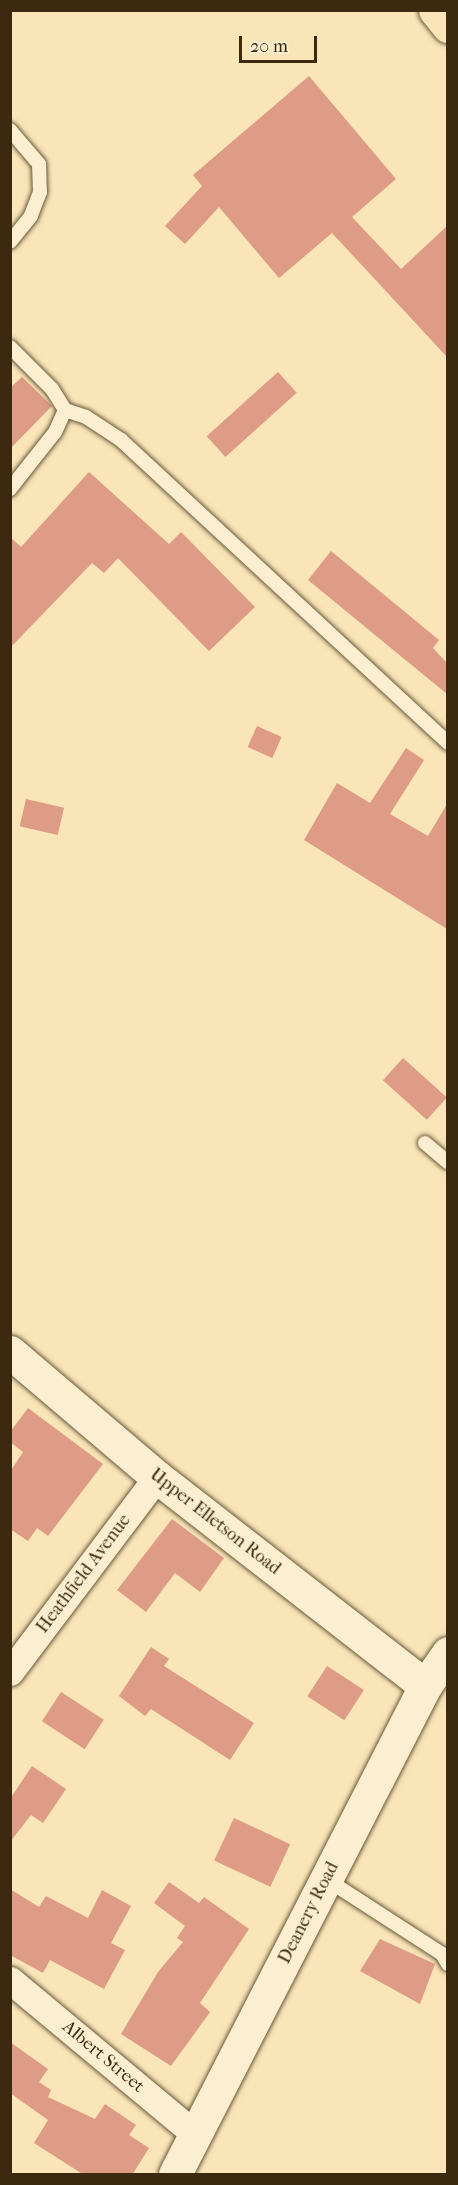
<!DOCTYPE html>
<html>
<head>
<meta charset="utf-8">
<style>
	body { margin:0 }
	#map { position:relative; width:458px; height:2185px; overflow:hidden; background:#f9e5b8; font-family:"IM FELL French Canon",serif }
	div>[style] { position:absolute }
	.building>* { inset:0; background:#de9b85; transform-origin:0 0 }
	.roads { filter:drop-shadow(0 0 2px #6b5839) drop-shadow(0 0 2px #6b5839) }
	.service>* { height:14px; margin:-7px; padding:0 7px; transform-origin:7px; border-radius:7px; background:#fbeed1 }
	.minor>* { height:27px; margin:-13.5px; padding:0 13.5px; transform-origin:13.5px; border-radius:13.5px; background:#fbeed1 }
	.tertiary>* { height:33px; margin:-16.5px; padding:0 16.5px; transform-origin:16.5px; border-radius:16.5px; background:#fbeed1 }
	.primary>* { height:33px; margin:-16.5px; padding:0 16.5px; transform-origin:16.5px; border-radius:16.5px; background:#f9e5b8 }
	span { translate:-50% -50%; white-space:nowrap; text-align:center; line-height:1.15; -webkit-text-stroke:4.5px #fbeed1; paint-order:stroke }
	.street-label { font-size:18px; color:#3c290f }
	.frame { position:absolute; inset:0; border:12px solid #3c290f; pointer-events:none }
	.scale { position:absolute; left:239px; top:36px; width:78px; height:27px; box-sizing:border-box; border:3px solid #3c290f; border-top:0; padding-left:8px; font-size:18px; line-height:21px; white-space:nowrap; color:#3c290f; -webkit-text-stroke:4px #fbeed1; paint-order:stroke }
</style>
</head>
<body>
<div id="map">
	<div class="building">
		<i style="clip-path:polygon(309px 76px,396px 179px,352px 217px,401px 269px,447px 226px,447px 357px,332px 233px,279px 278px,219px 207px,185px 244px,165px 226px,202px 186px,193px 175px)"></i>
		<i style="left:278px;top:372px;width:28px;height:96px;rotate:48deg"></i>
		<i style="clip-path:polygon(22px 377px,52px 406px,10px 449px,10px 388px)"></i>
		<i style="clip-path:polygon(89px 472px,169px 544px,181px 532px,255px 607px,209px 651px,118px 558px,104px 573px,92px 563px,10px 648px,10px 537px,21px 547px)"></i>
		<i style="clip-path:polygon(331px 551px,439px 640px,433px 648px,447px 663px,447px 694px,308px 580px)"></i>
		<i style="left:257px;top:726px;width:27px;height:23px;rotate:24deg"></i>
		<i style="clip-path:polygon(406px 748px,424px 760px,390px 814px,428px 836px,447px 804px,447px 929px,304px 840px,337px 783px,370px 803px)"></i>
		<i style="left:26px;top:799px;width:39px;height:28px;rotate:13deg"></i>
		<i style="left:403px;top:1058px;width:59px;height:30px;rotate:42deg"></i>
		<i style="clip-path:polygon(28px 1408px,103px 1464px,48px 1536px,37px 1528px,28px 1541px,10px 1529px,10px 1472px,23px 1452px,10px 1442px,10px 1432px)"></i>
		<i style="clip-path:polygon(172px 1519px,224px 1558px,200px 1592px,175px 1573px,146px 1612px,117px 1590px)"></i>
		<i style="clip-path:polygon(151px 1647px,169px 1659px,164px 1666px,254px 1723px,230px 1760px,151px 1709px,145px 1716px,119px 1696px)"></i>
		<i style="left:327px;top:1666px;width:44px;height:36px;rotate:33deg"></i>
		<i style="left:61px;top:1692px;width:51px;height:35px;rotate:33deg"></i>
		<i style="clip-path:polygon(32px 1766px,66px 1789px,43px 1823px,31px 1815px,10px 1842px,10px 1799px)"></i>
		<i style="left:234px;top:1818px;width:62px;height:47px;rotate:25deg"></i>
		<i style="clip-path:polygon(169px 1882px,199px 1903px,204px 1897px,249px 1929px,200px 2003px,210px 2012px,171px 2066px,121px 2034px,158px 1972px,183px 1942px,177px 1938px,185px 1926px,154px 1903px)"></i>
		<i style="clip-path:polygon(10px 1889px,39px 1907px,46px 1896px,88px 1918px,102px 1890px,131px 1906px,111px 1943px,125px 1950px,104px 1989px,50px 1960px,43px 1973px,10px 1955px)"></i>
		<i style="clip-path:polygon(380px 1939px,435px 1964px,420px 2004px,360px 1971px)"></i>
		<i style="clip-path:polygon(10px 2042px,48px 2069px,39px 2082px,51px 2090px,48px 2097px,95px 2119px,105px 2104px,136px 2125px,129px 2135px,149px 2148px,132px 2175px,84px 2175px,34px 2143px,48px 2120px,10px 2093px)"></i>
	</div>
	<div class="roads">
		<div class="service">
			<i style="left:10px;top:130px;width:45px;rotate:49.5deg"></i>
			<i style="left:39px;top:164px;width:28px;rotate:88deg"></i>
			<i style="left:40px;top:192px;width:26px;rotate:111deg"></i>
			<i style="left:31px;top:216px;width:33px;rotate:129deg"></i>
			<i style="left:10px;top:347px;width:59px;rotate:45deg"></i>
			<i style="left:52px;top:389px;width:25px;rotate:58deg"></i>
			<i style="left:65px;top:410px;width:24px;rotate:114deg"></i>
			<i style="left:55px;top:432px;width:73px;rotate:128.3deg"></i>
			<i style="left:65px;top:410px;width:22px;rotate:18deg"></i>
			<i style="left:86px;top:417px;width:42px;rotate:33.3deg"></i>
			<i style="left:121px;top:440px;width:446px;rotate:42.8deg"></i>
			<i style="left:425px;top:1143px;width:30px;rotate:40deg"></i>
			<i style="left:326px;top:1879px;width:138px;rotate:32.9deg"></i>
			<i style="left:442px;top:1954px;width:12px;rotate:59deg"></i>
		</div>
		<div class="minor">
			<i style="left:10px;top:1672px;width:244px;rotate:-53deg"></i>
			<i style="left:10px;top:1980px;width:241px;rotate:39.8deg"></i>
		</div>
		<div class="tertiary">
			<i style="left:10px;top:1352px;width:193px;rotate:40.4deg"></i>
			<i style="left:157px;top:1477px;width:340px;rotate:37.9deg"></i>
			<i style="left:175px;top:2174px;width:548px;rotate:-62.87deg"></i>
			<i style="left:425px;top:1686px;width:40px;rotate:-55.1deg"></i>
		</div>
		<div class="primary">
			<i style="left:435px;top:10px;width:21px;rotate:51deg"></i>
		</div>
	</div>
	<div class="street-label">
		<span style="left:215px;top:1522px;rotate:38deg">Upper Elletson Road</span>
		<span style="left:84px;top:1574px;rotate:-53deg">Heathfield Avenue</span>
		<span style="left:309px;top:1913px;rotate:-63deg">Deanery Road</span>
		<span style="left:103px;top:2057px;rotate:40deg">Albert Street</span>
	</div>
	<div class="frame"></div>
	<div class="scale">20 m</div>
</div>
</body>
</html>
